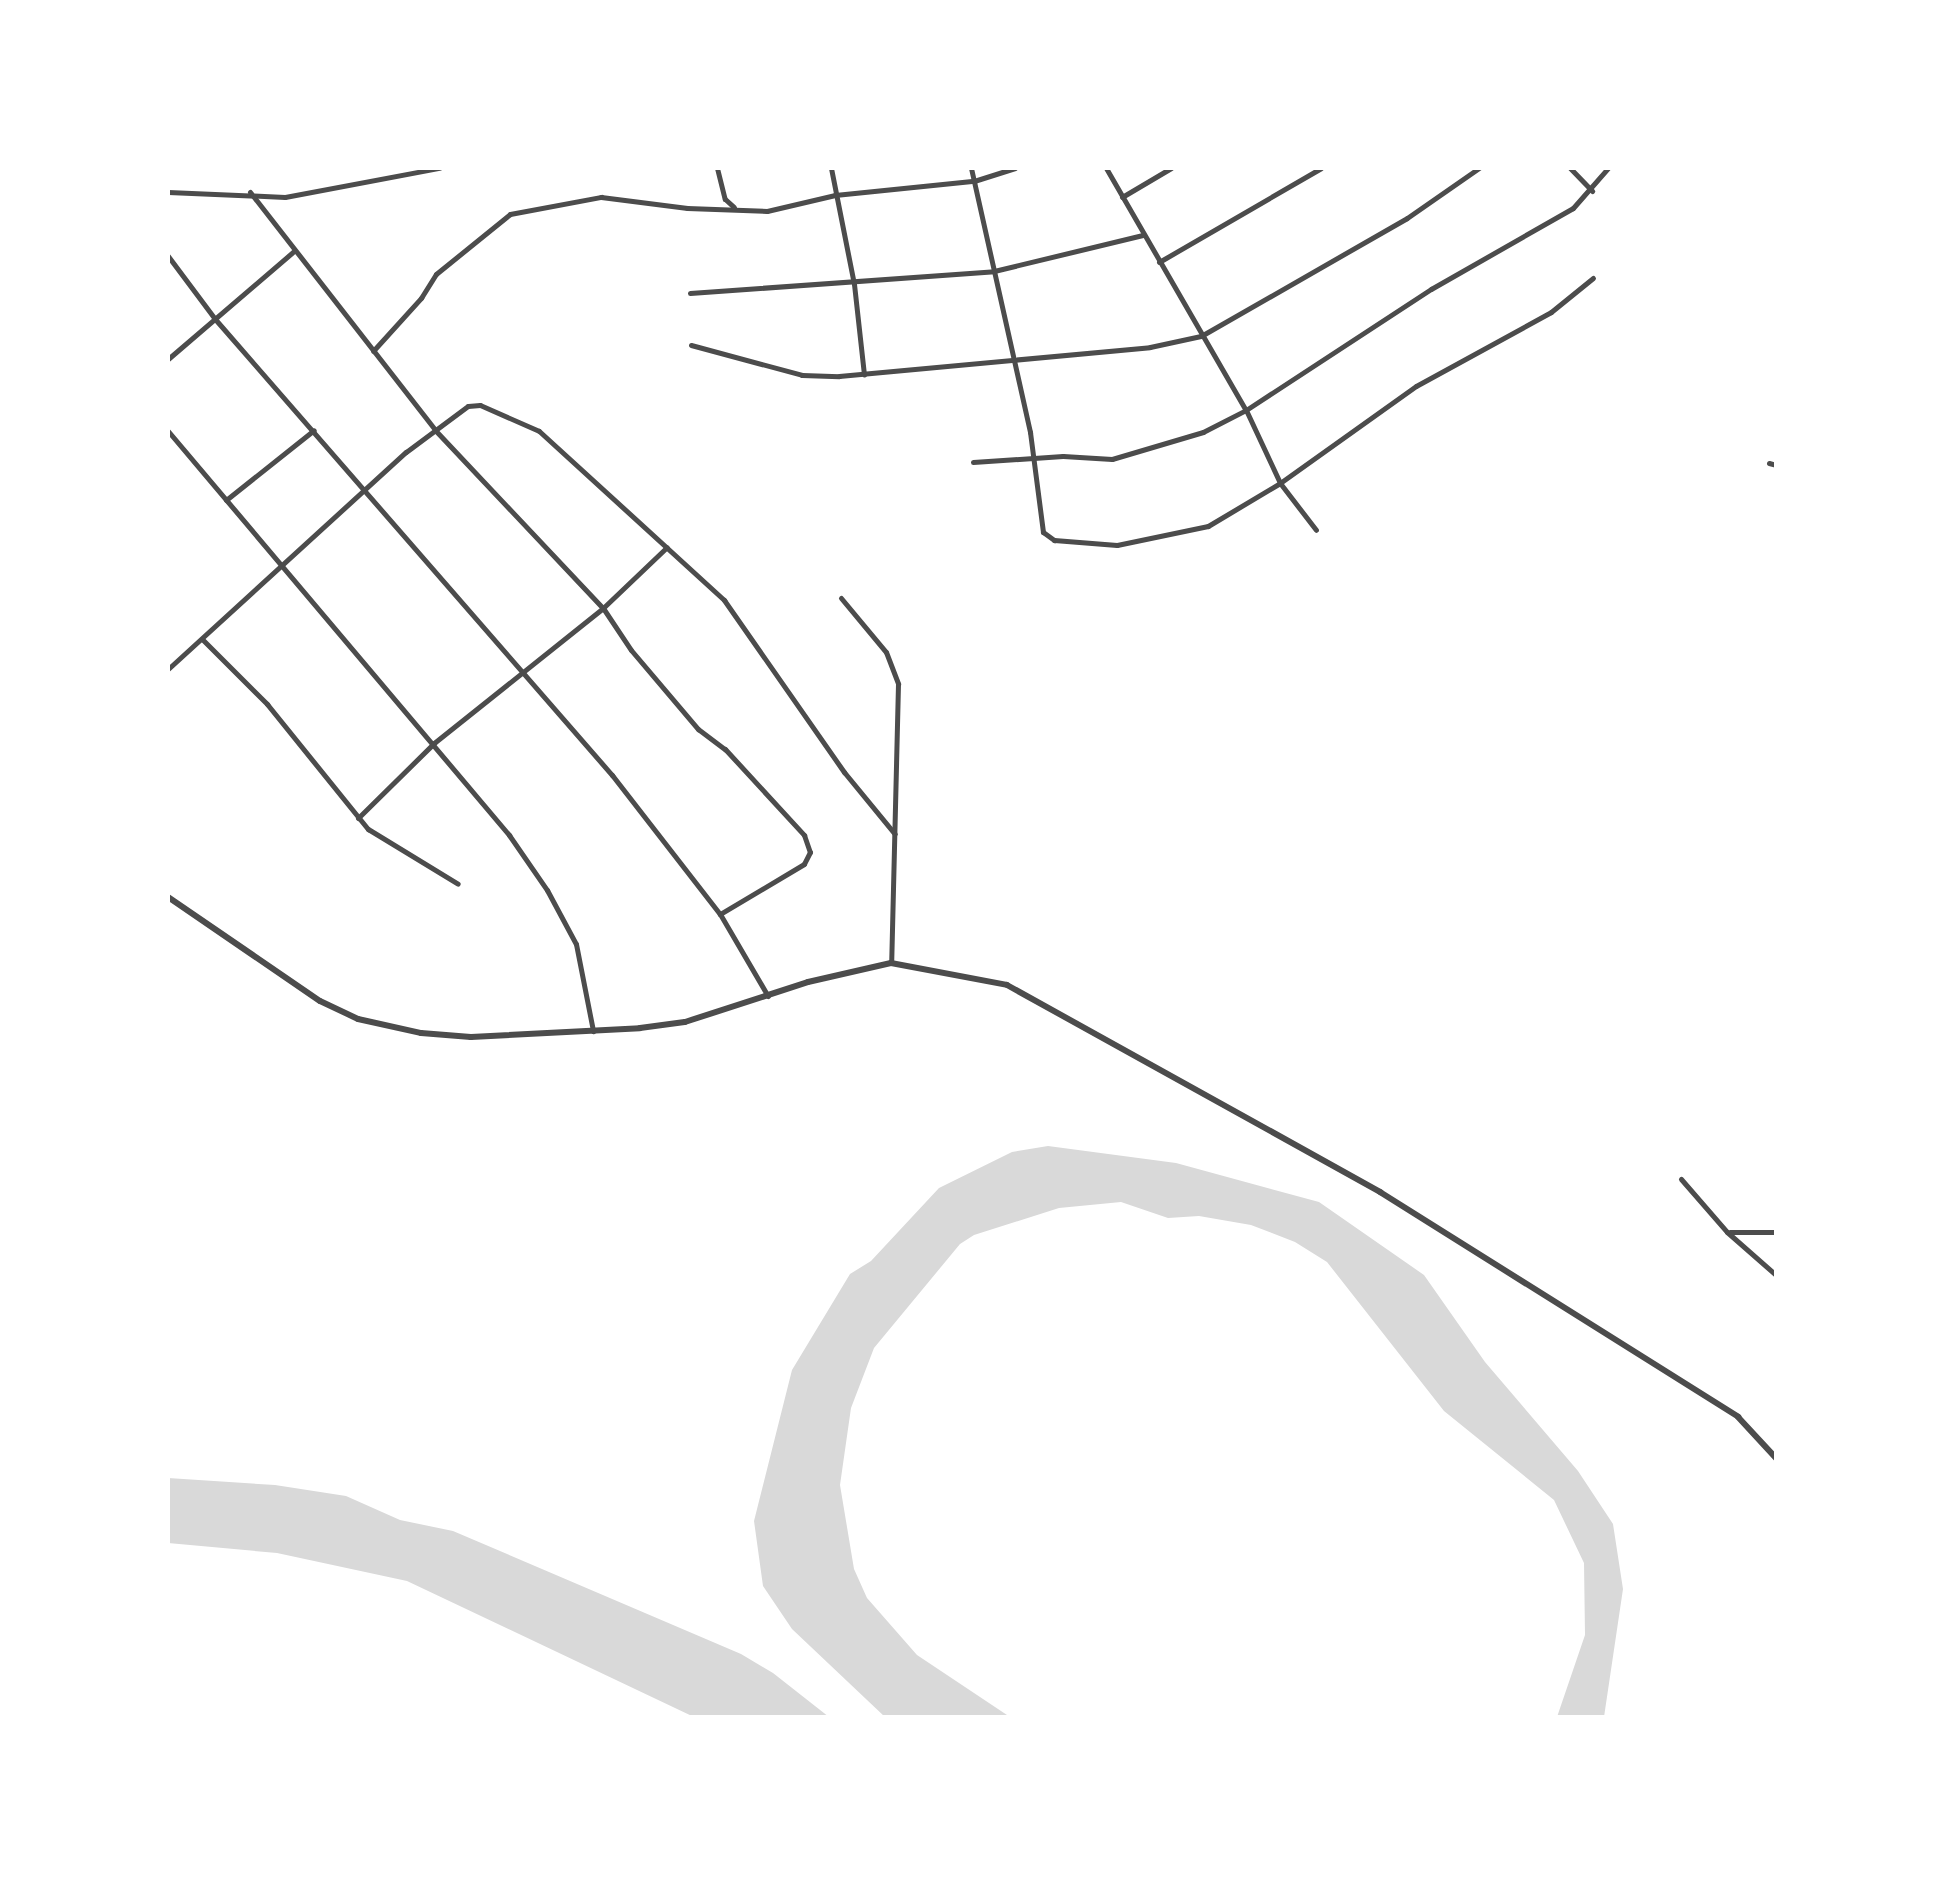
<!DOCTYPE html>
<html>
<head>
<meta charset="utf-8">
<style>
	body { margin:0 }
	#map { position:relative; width:1944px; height:1885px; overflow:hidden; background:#fff; font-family:"Golos Text",sans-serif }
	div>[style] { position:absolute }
	.water>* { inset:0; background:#d9d9d9 }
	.minor>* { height:5px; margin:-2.5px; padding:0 2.5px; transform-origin:2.5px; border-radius:2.5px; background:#4c4c4c }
	.tertiary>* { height:6px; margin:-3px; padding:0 3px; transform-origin:3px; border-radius:3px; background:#4c4c4c }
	span { translate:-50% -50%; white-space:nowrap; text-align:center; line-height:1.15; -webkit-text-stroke:9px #fff; paint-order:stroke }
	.frame { position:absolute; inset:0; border:170px solid #fff; pointer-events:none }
</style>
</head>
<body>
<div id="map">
	<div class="water">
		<i style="clip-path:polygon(1048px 1146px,1176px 1163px,1319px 1202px,1424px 1275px,1485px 1362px,1578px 1471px,1613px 1524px,1623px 1589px,1604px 1717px,1557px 1717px,1585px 1635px,1584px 1563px,1554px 1500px,1444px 1411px,1327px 1262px,1295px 1242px,1251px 1225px,1199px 1216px,1168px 1218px,1121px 1202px,1059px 1208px,974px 1235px,960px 1244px,874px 1348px,851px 1408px,840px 1485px,854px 1569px,867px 1598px,917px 1655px,1010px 1717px,885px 1717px,792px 1629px,763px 1586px,754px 1521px,792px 1370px,850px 1274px,871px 1261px,939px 1188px,1012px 1152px)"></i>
		<i style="clip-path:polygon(168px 1478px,275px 1485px,346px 1496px,400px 1520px,453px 1531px,741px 1654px,773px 1673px,829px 1717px,694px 1717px,407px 1581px,277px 1553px,168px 1543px)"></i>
	</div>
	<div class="minor">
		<i style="left:717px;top:168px;width:32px;rotate:76deg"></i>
		<i style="left:725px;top:199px;width:12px;rotate:42deg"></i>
		<i style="left:831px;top:168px;width:118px;rotate:78.8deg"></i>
		<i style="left:854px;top:284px;width:91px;rotate:83.7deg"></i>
		<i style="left:971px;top:168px;width:271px;rotate:77.4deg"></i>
		<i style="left:1030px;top:432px;width:101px;rotate:82.6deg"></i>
		<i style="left:1043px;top:532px;width:14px;rotate:36deg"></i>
		<i style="left:1054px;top:540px;width:63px;rotate:4.5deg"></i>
		<i style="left:1117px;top:545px;width:93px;rotate:-11.8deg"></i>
		<i style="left:1208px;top:526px;width:84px;rotate:-30.8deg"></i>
		<i style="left:1280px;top:483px;width:167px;rotate:-35.5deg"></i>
		<i style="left:1416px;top:386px;width:154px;rotate:-28.7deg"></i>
		<i style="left:1551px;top:312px;width:54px;rotate:-39deg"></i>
		<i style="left:1106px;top:168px;width:280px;rotate:60deg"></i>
		<i style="left:1246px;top:410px;width:81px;rotate:65deg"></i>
		<i style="left:1280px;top:483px;width:59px;rotate:52.5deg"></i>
		<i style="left:1570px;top:168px;width:32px;rotate:46deg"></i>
		<i style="left:168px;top:192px;width:117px;rotate:2.4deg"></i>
		<i style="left:285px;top:197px;width:157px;rotate:-10.7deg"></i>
		<i style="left:250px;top:192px;width:301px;rotate:52.1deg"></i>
		<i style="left:435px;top:430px;width:245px;rotate:46.7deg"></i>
		<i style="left:603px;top:608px;width:50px;rotate:56.3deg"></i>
		<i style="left:631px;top:650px;width:104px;rotate:49.7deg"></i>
		<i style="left:698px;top:729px;width:34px;rotate:37deg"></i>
		<i style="left:725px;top:749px;width:117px;rotate:47.4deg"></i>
		<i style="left:804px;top:835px;width:18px;rotate:71deg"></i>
		<i style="left:810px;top:852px;width:13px;rotate:117deg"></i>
		<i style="left:804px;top:864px;width:98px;rotate:149.2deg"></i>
		<i style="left:1122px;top:197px;width:57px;rotate:-30.6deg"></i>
		<i style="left:168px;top:256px;width:79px;rotate:53.3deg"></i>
		<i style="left:215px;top:319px;width:605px;rotate:48.96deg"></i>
		<i style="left:612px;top:775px;width:176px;rotate:52.2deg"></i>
		<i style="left:720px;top:914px;width:95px;rotate:59.7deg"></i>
		<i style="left:1159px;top:262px;width:187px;rotate:-30.1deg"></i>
		<i style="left:690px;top:293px;width:305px;rotate:-4.1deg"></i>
		<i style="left:994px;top:271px;width:153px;rotate:-13.6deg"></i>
		<i style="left:691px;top:345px;width:115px;rotate:15.1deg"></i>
		<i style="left:802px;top:375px;width:37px;rotate:2deg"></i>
		<i style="left:839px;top:376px;width:312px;rotate:-5.3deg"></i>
		<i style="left:1150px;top:347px;width:52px;rotate:-12.2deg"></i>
		<i style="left:1201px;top:336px;width:237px;rotate:-29.8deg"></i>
		<i style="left:1407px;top:218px;width:88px;rotate:-34.8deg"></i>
		<i style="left:373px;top:351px;width:72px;rotate:-47.8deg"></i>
		<i style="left:421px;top:298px;width:28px;rotate:-58deg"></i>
		<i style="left:436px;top:274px;width:95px;rotate:-39deg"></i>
		<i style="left:510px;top:214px;width:93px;rotate:-10.6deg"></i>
		<i style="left:601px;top:197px;width:87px;rotate:7.3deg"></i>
		<i style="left:687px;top:208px;width:80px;rotate:2.1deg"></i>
		<i style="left:767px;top:211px;width:70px;rotate:-13.2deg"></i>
		<i style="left:835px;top:195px;width:140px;rotate:-5.8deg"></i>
		<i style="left:974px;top:181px;width:43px;rotate:-17.6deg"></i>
		<i style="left:168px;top:359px;width:166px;rotate:-40.6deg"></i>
		<i style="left:168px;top:431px;width:529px;rotate:49.83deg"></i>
		<i style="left:509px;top:835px;width:67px;rotate:55.4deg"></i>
		<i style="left:547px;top:890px;width:61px;rotate:61.8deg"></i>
		<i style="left:576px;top:944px;width:89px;rotate:78.9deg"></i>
		<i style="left:973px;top:462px;width:90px;rotate:-3.8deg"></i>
		<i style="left:1063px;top:456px;width:49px;rotate:3.5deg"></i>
		<i style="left:1112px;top:459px;width:95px;rotate:-16.5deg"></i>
		<i style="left:1203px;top:432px;width:48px;rotate:-27.1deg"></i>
		<i style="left:1246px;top:410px;width:221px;rotate:-33.2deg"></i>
		<i style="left:1431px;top:289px;width:163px;rotate:-29.7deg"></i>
		<i style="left:1573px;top:208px;width:53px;rotate:-48.8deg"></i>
		<i style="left:1769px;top:463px;width:7px;rotate:16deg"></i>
		<i style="left:226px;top:500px;width:112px;rotate:-38.5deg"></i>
		<i style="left:841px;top:598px;width:70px;rotate:50.2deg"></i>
		<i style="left:886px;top:652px;width:34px;rotate:69deg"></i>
		<i style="left:898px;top:684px;width:279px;rotate:91.4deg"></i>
		<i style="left:203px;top:640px;width:91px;rotate:45deg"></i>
		<i style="left:267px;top:704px;width:161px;rotate:51.1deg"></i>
		<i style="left:368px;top:829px;width:105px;rotate:31.4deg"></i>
		<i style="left:168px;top:669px;width:322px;rotate:-42.4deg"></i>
		<i style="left:406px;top:452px;width:77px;rotate:-36.6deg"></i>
		<i style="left:468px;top:406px;width:12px;rotate:-5deg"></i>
		<i style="left:480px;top:405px;width:64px;rotate:23.8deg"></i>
		<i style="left:539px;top:431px;width:251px;rotate:42.4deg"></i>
		<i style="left:724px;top:600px;width:210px;rotate:55.1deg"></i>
		<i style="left:844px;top:772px;width:80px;rotate:50.6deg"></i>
		<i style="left:358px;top:818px;width:107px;rotate:-44.6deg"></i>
		<i style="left:434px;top:743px;width:216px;rotate:-38.6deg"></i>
		<i style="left:603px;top:608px;width:88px;rotate:-43.6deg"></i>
		<i style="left:1681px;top:1179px;width:70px;rotate:49deg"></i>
		<i style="left:1727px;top:1232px;width:65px;rotate:41.3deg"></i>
		<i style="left:1730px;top:1232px;width:46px"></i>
	</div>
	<div class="tertiary">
		<i style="left:168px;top:897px;width:184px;rotate:34.4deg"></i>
		<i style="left:320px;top:1001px;width:42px;rotate:25.3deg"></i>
		<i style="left:358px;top:1019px;width:65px;rotate:12.5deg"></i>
		<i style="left:421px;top:1033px;width:50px;rotate:4.6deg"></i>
		<i style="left:471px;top:1037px;width:169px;rotate:-3deg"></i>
		<i style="left:640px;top:1028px;width:45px;rotate:-7.6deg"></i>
		<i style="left:685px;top:1022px;width:129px;rotate:-18deg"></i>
		<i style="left:808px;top:982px;width:85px;rotate:-12.9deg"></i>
		<i style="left:891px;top:963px;width:118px;rotate:10.7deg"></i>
		<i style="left:1007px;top:985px;width:427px;rotate:29deg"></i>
		<i style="left:1380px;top:1192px;width:423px;rotate:32.1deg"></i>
		<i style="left:1738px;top:1417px;width:56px;rotate:47.2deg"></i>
	</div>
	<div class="frame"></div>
</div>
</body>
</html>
